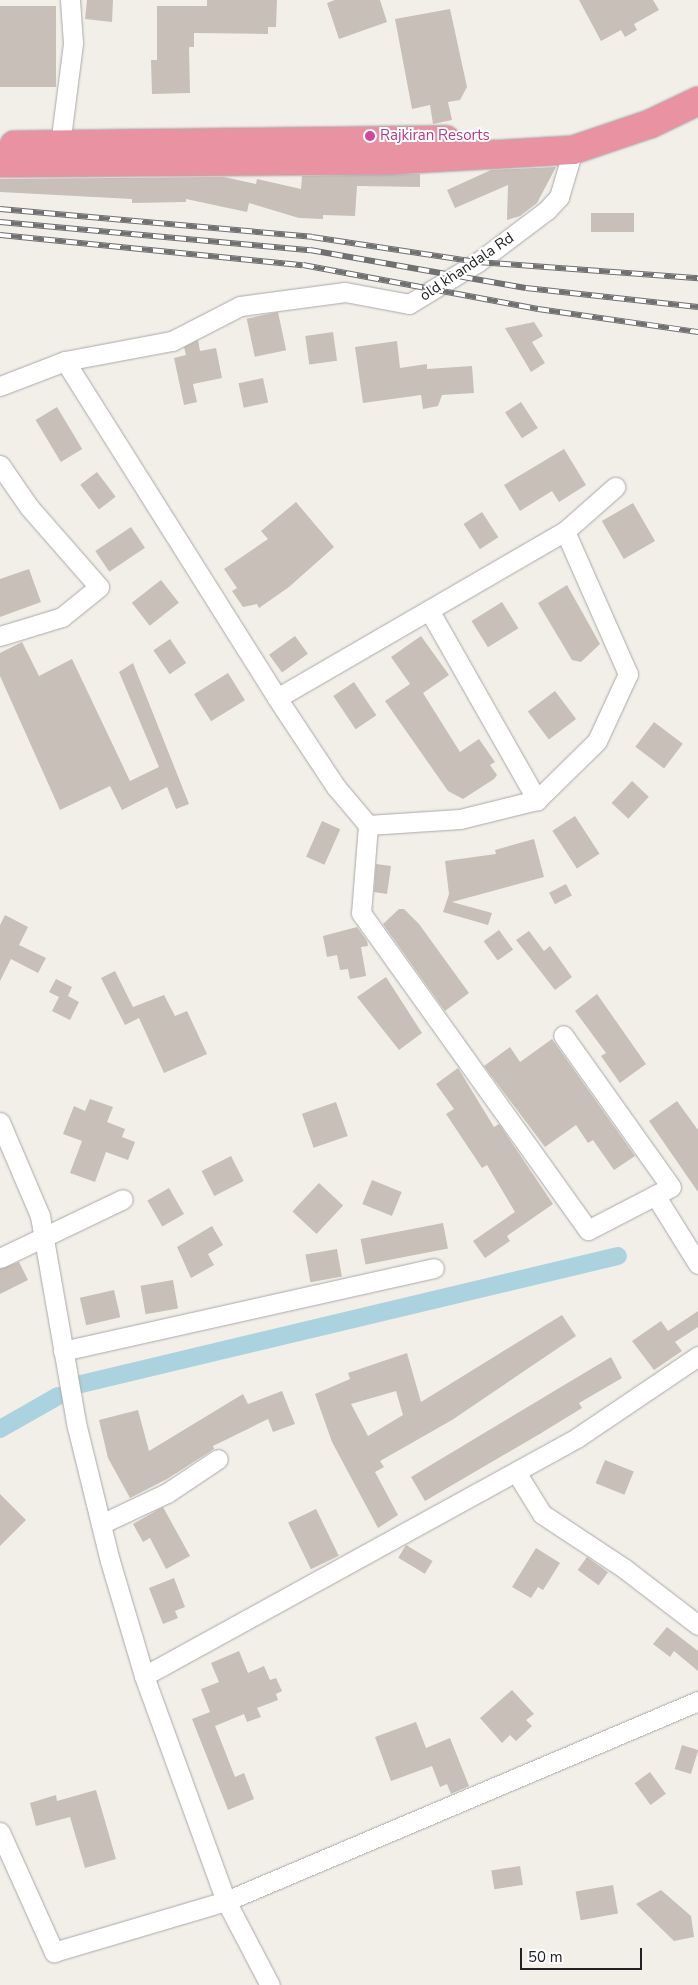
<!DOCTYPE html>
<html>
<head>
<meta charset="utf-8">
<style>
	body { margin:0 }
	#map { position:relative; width:698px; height:1985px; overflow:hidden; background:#f2efe9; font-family:"Nunito Sans",sans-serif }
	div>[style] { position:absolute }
	.canal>* { height:18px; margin:-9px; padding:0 9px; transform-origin:9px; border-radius:9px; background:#aad3df }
	.building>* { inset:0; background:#c7bfb8; transform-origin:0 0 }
	.roads { filter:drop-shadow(0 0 1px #a9a9a9) drop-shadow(0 0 1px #a9a9a9) }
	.street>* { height:19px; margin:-9.5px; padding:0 9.5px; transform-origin:9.5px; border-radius:9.5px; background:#fff }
	.highway>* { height:28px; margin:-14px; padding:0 14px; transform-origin:14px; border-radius:14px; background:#e892a2 }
	.rail>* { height:5.5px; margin-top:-2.75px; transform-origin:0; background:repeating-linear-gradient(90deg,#fff 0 11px,#707070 0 22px); box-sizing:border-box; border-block:1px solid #707070 }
	.dots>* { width:14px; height:14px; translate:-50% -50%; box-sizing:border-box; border:2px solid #fff; border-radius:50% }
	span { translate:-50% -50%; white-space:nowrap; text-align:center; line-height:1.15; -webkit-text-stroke:4px #fff; paint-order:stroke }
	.hotel-label { font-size:15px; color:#b23c85 }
	.left { translate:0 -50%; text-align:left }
	.street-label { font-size:15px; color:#222 }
	.scale { position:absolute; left:520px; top:1948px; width:122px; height:22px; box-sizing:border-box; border:2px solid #222; border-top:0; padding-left:6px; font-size:15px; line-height:18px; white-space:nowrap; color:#222; -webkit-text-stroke:4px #fff; paint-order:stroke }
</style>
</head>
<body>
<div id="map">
	<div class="canal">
		<i style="left:77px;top:1385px;width:556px;rotate:-13.41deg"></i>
		<i style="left:0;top:1429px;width:67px;rotate:-29.6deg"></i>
	</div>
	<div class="building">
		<i style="clip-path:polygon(87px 0,113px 0,112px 22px,85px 19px)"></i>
		<i style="clip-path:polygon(207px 0,277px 0,276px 27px,268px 27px,268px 34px,194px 33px,194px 47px,189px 47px,190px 93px,152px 94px,151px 60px,157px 60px,157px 6px,207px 6px)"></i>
		<i style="clip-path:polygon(335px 0,380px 0,387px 22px,339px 39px,327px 3px)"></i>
		<i style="clip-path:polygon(579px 0,653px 0,659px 10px,634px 24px,637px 30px,625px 37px,621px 30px,601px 41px)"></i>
		<i style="left:56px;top:6px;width:81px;height:56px;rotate:90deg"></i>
		<i style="clip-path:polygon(450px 9px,467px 87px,460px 100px,448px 102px,452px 120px,433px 124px,430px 105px,412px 109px,395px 19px)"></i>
		<i style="clip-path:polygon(556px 167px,537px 203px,520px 216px,507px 220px,508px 185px,455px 208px,447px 190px,491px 170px)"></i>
		<i style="clip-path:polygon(420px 174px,420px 187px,357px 186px,355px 216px,323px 215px,323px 219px,299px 218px,249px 203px,247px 212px,186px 199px,186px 202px,132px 203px,132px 199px,0 192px,0 179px,224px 177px,256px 184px,257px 179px,301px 189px,302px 176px)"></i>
		<i style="left:591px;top:213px;width:43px;height:19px"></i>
		<i style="left:278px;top:312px;width:39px;height:32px;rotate:78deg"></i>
		<i style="clip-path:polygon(534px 322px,543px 336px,532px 342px,545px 363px,531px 372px,505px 328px)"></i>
		<i style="left:333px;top:332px;width:29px;height:28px;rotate:82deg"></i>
		<i style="clip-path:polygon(198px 340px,200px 351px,216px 348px,222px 378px,193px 384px,197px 402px,184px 405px,174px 358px,186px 355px,184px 347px)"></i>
		<i style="clip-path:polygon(397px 341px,400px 368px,427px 364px,427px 369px,472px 366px,474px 393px,442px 395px,438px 406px,423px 409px,421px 395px,363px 403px,355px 347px)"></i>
		<i style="left:263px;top:378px;width:25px;height:25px;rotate:78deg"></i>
		<i style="left:521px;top:402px;width:31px;height:19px;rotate:57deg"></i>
		<i style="left:57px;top:407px;width:49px;height:25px;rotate:59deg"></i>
		<i style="clip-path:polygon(564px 449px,586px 485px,559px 502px,552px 491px,520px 511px,504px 485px)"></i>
		<i style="left:97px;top:472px;width:31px;height:21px;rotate:53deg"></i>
		<i style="clip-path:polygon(296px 502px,334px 547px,289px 587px,259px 608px,257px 604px,243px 607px,232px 591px,237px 588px,224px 569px,268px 539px,261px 531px)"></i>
		<i style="left:633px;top:503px;width:44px;height:36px;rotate:60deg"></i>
		<i style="left:482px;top:512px;width:30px;height:22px;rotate:57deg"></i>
		<i style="left:131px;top:527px;width:25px;height:43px;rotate:56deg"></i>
		<i style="clip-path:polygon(29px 569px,41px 602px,0 617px,0 579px)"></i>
		<i style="left:161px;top:580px;width:29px;height:37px;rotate:52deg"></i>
		<i style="clip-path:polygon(567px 585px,600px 644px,581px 662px,572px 660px,538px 603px)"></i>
		<i style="left:502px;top:602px;width:31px;height:36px;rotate:58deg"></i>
		<i style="left:295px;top:636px;width:22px;height:32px;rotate:54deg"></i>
		<i style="clip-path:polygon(421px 636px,449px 675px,423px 693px,460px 752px,479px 739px,495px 762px,490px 765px,497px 775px,494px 779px,463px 799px,448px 791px,385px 701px,410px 684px,391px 657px)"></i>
		<i style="left:170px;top:639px;width:29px;height:20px;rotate:56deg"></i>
		<i style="clip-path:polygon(22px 642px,39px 676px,72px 659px,130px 781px,159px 767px,119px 672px,133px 663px,189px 804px,176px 809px,167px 787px,122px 810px,110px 786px,60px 810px,0 676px,0 653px)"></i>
		<i style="left:228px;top:673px;width:32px;height:40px;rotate:58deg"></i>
		<i style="left:354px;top:682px;width:40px;height:25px;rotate:56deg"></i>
		<i style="left:555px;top:691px;width:35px;height:34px;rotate:53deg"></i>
		<i style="left:654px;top:722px;width:36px;height:31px;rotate:37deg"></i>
		<i style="left:632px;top:781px;width:23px;height:30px;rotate:43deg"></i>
		<i style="left:575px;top:816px;width:45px;height:27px;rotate:57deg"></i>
		<i style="left:322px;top:821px;width:20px;height:39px;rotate:24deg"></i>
		<i style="clip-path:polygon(534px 839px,544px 877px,452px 902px,492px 913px,488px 925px,443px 912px,449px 894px,445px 861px,496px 854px,495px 850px)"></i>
		<i style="clip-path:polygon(376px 864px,391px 866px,387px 894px,374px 892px)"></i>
		<i style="left:566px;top:884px;width:13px;height:19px;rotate:63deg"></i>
		<i style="clip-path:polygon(399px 909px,404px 909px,419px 924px,469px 993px,445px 1011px,383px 924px)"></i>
		<i style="clip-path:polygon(5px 915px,28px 927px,19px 945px,46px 958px,38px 973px,11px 959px,0 981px,0 925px)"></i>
		<i style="clip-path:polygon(357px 927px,367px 941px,368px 946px,361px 947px,366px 976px,350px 979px,348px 969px,340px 970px,337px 955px,327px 957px,323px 936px)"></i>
		<i style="left:499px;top:930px;width:24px;height:19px;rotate:54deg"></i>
		<i style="clip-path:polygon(529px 931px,544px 951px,550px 946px,572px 977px,555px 990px,516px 940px)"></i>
		<i style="clip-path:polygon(115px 971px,133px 1007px,164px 995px,175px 1016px,187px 1011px,207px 1054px,164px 1073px,139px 1018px,125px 1025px,101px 978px)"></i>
		<i style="clip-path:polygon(386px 977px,422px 1033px,399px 1050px,357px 997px)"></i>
		<i style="clip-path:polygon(56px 979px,72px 987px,68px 996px,79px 1002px,70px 1020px,52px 1011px,59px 997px,49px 992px)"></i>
		<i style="clip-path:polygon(597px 994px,646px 1064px,620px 1083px,601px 1056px,606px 1053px,575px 1011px)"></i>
		<i style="clip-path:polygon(552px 1039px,635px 1156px,614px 1170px,593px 1140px,588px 1143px,576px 1125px,545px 1147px,484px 1066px,510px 1047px,520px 1062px)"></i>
		<i style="clip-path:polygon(458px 1068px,494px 1127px,499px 1124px,553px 1204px,507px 1236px,510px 1241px,485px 1258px,473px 1241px,515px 1212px,487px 1165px,482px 1168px,446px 1114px,454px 1109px,436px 1084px)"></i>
		<i style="clip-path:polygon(90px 1099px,113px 1107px,107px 1122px,125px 1129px,122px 1137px,135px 1142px,128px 1160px,106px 1152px,95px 1182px,70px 1173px,82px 1141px,63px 1134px,74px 1106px,85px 1111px)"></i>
		<i style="clip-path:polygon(677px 1101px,698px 1130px,698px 1192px,649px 1121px)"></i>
		<i style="left:336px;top:1102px;width:36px;height:36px;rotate:71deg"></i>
		<i style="left:231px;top:1156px;width:28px;height:33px;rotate:63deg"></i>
		<i style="left:372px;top:1180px;width:32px;height:26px;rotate:22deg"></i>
		<i style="left:319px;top:1183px;width:33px;height:39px;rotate:43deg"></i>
		<i style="left:169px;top:1188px;width:30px;height:25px;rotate:60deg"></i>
		<i style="left:443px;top:1223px;width:26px;height:84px;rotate:79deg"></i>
		<i style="clip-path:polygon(212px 1226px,223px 1245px,208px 1254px,214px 1265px,191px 1278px,177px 1247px)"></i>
		<i style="left:337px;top:1249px;width:28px;height:32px;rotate:80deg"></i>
		<i style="clip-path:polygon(19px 1262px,28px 1280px,0 1294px,0 1269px)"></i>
		<i style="left:173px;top:1280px;width:29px;height:33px;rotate:80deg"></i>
		<i style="left:114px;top:1290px;width:28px;height:35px;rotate:77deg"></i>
		<i style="clip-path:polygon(698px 1311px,698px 1327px,675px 1342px,682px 1351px,654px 1370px,632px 1341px,661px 1321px,668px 1331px)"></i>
		<i style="clip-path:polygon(evenodd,562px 1315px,576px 1336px,452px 1420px,380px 1461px,384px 1467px,375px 1472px,398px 1515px,378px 1528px,332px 1442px,315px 1394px,350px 1379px,348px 1373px,407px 1353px,421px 1402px,562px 1315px,396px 1391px,403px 1415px,368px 1436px,351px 1404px,396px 1391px)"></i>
		<i style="clip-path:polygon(611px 1357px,622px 1378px,579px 1403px,582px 1408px,538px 1435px,425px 1501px,411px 1477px)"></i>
		<i style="clip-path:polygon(282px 1391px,295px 1424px,273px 1432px,268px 1419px,213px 1446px,214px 1449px,167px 1479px,130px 1498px,108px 1458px,99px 1420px,138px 1410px,149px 1451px,243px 1394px,248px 1404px)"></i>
		<i style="left:605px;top:1460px;width:31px;height:25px;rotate:22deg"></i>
		<i style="clip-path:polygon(0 1494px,26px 1520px,0 1546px)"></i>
		<i style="clip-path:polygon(163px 1507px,190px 1556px,166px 1569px,150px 1538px,143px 1542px,133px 1524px)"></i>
		<i style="left:316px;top:1509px;width:52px;height:31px;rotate:64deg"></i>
		<i style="left:406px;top:1545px;width:31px;height:15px;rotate:31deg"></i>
		<i style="clip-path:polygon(536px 1548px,560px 1563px,543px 1590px,538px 1587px,531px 1598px,512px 1587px)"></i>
		<i style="left:587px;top:1557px;width:26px;height:16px;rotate:36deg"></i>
		<i style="clip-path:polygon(174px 1578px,185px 1607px,175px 1611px,178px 1618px,163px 1624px,149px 1588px)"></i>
		<i style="clip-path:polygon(667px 1627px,698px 1651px,698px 1671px,674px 1651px,670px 1657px,653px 1644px)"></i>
		<i style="clip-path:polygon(239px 1651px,248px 1673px,264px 1666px,270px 1680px,276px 1678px,282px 1691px,276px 1694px,278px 1700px,257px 1708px,261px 1717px,247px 1722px,244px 1714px,215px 1726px,235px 1777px,244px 1773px,254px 1799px,228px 1810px,192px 1719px,210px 1712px,201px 1689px,219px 1682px,211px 1663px)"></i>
		<i style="clip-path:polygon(512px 1690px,534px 1714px,526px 1720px,532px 1726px,516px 1741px,510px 1735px,502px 1743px,480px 1718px)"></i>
		<i style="clip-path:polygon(416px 1722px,426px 1748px,450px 1738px,469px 1786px,451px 1794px,447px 1784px,440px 1787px,432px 1766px,391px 1781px,375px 1737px)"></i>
		<i style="left:682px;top:1745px;width:17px;height:25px;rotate:17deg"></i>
		<i style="left:650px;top:1772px;width:27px;height:19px;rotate:54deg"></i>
		<i style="clip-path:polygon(96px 1790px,116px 1859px,85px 1868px,70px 1817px,36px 1826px,30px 1803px,56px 1795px,57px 1801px)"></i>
		<i style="left:520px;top:1866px;width:19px;height:29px;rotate:81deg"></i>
		<i style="left:613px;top:1885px;width:29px;height:38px;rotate:80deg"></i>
		<i style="clip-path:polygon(661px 1890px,691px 1916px,694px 1937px,674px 1941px,636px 1904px)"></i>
	</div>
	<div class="roads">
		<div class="street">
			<i style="left:60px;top:145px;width:103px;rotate:-82.7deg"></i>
			<i style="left:73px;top:43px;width:43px;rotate:-94deg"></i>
			<i style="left:65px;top:361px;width:398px;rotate:57.8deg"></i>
			<i style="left:277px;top:698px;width:107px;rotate:56.5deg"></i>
			<i style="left:336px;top:787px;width:50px;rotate:49.9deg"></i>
			<i style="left:368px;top:825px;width:92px;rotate:-3.7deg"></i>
			<i style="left:460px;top:819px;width:79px;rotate:-13.9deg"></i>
			<i style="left:537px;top:800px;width:84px;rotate:-44.5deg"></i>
			<i style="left:597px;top:741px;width:74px;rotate:-65.2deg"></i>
			<i style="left:628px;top:674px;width:156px;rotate:-113.8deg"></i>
			<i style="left:0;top:386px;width:70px;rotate:-21deg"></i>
			<i style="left:65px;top:361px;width:109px;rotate:-10.6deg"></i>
			<i style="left:172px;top:341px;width:76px;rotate:-27.2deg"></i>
			<i style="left:240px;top:306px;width:106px;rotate:-7.6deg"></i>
			<i style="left:345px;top:292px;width:65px;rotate:10.6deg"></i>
			<i style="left:409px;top:304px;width:81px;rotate:-31.3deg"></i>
			<i style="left:478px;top:262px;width:86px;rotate:-37deg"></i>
			<i style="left:547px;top:210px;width:18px;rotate:-47deg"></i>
			<i style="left:559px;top:197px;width:49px;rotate:-73.4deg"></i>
			<i style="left:0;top:465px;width:51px;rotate:55.4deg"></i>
			<i style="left:29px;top:507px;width:106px;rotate:48.8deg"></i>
			<i style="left:99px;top:587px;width:48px;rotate:141deg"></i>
			<i style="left:62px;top:617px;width:65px;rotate:163deg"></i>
			<i style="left:429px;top:610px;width:219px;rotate:60.4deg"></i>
			<i style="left:277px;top:698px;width:333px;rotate:-30.1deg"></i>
			<i style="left:565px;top:531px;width:67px;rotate:-41.3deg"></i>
			<i style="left:368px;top:825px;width:88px;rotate:94.5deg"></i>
			<i style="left:361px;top:913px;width:390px;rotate:54.4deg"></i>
			<i style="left:588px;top:1230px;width:93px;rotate:-27.4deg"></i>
			<i style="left:671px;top:1187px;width:186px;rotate:-125.4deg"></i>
			<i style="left:0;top:1122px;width:102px;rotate:66.9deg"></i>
			<i style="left:40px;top:1216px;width:214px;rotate:80.1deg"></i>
			<i style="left:77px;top:1427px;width:138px;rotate:76.2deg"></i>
			<i style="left:110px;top:1561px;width:120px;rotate:73.5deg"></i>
			<i style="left:144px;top:1676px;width:239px;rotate:70deg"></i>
			<i style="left:226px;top:1901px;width:95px;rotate:62.4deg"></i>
			<i style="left:655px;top:1195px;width:81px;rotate:58.1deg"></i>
			<i style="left:0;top:1258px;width:136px;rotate:-25.6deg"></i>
			<i style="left:63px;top:1351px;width:380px;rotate:-12.6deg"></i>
			<i style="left:516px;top:1472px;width:49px;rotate:58.2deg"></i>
			<i style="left:542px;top:1514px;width:100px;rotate:33.5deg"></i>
			<i style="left:625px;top:1569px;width:92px;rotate:37.5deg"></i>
			<i style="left:101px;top:1524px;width:73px;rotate:-25.2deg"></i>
			<i style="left:167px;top:1493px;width:61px;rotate:-33.7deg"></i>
			<i style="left:144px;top:1676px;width:495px;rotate:-28.8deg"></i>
			<i style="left:578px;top:1437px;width:145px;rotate:-34deg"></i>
			<i style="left:0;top:1832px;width:132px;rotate:65.8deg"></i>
			<i style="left:54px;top:1952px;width:179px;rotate:-16.5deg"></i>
			<i style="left:226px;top:1901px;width:513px;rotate:-22.96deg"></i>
		</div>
		<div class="highway">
			<i style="left:14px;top:145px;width:432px;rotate:-0.7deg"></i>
			<i style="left:0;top:163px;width:395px;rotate:-0.4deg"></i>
			<i style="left:395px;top:160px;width:178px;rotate:-3.2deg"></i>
			<i style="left:573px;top:150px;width:81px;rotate:-18.7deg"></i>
			<i style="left:650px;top:124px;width:53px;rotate:-25.6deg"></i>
		</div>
	</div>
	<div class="rail">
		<i style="left:0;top:209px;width:313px;rotate:5.1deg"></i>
		<i style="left:312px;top:237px;width:168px;rotate:8.6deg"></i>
		<i style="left:478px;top:262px;width:221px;rotate:4.2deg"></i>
		<i style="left:0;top:222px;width:311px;rotate:5.2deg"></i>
		<i style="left:310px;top:250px;width:219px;rotate:10deg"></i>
		<i style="left:526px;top:288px;width:173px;rotate:6.3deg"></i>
		<i style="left:0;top:235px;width:304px;rotate:5.7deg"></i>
		<i style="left:303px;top:265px;width:239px;rotate:10.6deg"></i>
		<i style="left:538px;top:309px;width:162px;rotate:8.2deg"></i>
	</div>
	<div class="dots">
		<i style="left:370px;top:136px;background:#d1479c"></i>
	</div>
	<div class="hotel-label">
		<span class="left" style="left:380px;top:136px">Rajkiran Resorts</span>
	</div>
	<div class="street-label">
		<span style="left:467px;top:267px;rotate:-34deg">old khandala Rd</span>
	</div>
	<div class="scale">50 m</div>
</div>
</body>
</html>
